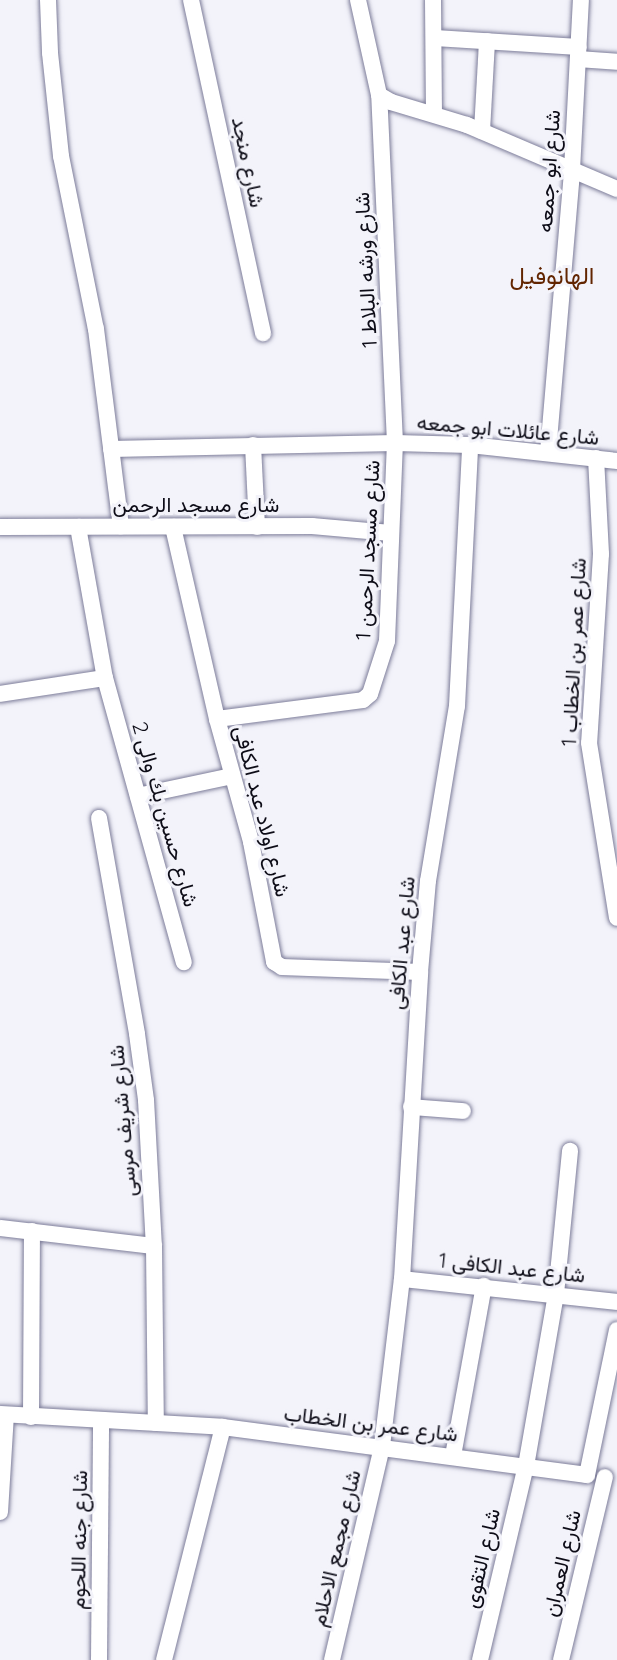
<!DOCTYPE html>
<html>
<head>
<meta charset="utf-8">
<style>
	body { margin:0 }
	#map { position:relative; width:617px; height:1660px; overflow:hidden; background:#f3f3fa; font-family:Quicksand,Vazirmatn,sans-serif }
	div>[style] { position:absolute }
	.roads { filter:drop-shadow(0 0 2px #7c7c99) drop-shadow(0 0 2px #7c7c99) }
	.street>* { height:16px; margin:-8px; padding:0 8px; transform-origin:8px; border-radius:8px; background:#fff }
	span { translate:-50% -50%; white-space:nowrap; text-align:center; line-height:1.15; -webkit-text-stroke:6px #f3f3fa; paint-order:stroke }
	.street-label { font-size:21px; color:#0d0c17 }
	.quarter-label { font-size:24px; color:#622500 }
</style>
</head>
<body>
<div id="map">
	<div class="roads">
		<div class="street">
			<i style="left:48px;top:0;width:53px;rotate:87.8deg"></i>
			<i style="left:50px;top:53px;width:104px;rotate:83.9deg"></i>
			<i style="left:61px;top:156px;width:177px;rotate:78.6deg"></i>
			<i style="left:96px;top:329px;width:199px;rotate:82.8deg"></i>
			<i style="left:191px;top:0;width:341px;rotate:77.8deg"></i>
			<i style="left:358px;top:0;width:97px;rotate:77.5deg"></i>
			<i style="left:379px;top:95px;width:14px;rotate:30deg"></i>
			<i style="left:391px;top:102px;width:79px;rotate:16.8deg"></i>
			<i style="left:467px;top:125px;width:163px;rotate:23.1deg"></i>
			<i style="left:433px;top:0;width:114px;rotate:89.5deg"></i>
			<i style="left:435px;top:38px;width:144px;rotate:3.6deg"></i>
			<i style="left:578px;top:59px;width:39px;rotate:4deg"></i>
			<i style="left:482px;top:131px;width:90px;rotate:-86.8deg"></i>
			<i style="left:253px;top:445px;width:82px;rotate:87.2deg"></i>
			<i style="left:111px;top:449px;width:284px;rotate:-1.2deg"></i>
			<i style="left:395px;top:443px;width:75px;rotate:1.5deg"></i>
			<i style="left:470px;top:445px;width:148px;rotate:6.2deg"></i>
			<i style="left:548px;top:452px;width:283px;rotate:-85.1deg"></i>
			<i style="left:572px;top:170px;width:170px;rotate:-87deg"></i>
			<i style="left:596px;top:458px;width:96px;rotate:87deg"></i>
			<i style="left:601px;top:554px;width:189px;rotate:93.6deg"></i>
			<i style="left:589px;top:743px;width:177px;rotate:80.9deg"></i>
			<i style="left:0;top:527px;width:312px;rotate:-0.2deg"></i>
			<i style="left:312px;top:526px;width:79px;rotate:5.1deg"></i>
			<i style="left:78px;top:527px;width:153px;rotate:79.9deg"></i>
			<i style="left:105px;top:678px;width:295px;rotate:74.5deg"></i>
			<i style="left:173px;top:527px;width:197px;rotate:77.1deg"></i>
			<i style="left:217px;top:719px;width:128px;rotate:74.5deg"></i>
			<i style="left:251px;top:842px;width:122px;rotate:79.1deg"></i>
			<i style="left:274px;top:962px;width:9px;rotate:32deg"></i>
			<i style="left:282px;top:967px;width:138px;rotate:2.1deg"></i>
			<i style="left:0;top:694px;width:106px;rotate:-8.7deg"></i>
			<i style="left:217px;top:719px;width:147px;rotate:-7.4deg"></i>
			<i style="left:363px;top:700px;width:9px;rotate:-41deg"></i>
			<i style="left:370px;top:694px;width:56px;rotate:-72.2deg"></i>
			<i style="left:387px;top:641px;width:198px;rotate:-87.7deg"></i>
			<i style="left:395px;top:443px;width:348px;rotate:-92.6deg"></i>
			<i style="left:138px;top:796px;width:96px;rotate:-12deg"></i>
			<i style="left:99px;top:818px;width:219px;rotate:80deg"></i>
			<i style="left:137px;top:1034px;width:67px;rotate:82.2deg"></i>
			<i style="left:146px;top:1100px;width:146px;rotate:86.9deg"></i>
			<i style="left:154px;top:1246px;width:177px;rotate:89.4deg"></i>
			<i style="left:411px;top:1107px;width:52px;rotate:4.4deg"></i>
			<i style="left:0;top:1228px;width:155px;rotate:6.7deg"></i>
			<i style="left:402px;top:1279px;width:216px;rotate:6.1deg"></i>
			<i style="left:0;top:1414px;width:223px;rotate:3.3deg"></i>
			<i style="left:223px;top:1427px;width:367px;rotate:7.5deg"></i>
			<i style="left:587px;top:1475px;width:148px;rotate:-78.3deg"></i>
			<i style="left:31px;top:1417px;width:186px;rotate:-89.7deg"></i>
			<i style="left:453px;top:1456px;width:173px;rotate:-79.7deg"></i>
			<i style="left:0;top:1512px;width:97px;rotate:-86.5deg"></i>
			<i style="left:99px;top:1660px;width:240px;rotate:-89.5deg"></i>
			<i style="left:164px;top:1660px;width:240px;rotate:-75.8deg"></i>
			<i style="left:332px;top:1660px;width:220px;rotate:-76.8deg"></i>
			<i style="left:382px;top:1446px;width:168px;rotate:-83.2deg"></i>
			<i style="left:402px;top:1279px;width:308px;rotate:-86.6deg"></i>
			<i style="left:420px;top:972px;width:91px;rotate:-85deg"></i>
			<i style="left:428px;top:881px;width:177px;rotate:-80.6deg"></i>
			<i style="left:457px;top:706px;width:261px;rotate:-87.1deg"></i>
			<i style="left:480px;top:1660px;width:199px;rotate:-76.7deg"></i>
			<i style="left:526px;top:1466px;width:175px;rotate:-80.1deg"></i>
			<i style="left:556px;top:1294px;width:144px;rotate:-84.4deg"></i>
			<i style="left:561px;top:1660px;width:188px;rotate:-76.5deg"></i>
		</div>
	</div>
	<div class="street-label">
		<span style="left:249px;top:162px;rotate:78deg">شارع منجد</span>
		<span style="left:548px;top:171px;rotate:-86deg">شارع ابو جمعه</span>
		<span style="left:365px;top:270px;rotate:-93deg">شارع ورشه البلاط 1</span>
		<span style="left:508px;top:429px;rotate:5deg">شارع عائلات ابو جمعه</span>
		<span style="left:196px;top:504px">شارع مسجد الرحمن</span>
		<span style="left:367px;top:550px;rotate:-87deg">شارع مسجد الرحمن 1</span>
		<span style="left:573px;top:652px;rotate:-87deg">شارع عمر بن الخطاب 1</span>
		<span style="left:263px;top:811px;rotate:76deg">شارع اولاد عبد الكافى</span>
		<span style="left:166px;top:814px;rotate:74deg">شارع حسين بك والى 2</span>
		<span style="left:401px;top:943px;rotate:-85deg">شارع عبد الكافى</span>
		<span style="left:122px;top:1121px;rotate:-95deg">شارع شريف مرسى</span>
		<span style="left:512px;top:1267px;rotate:6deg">شارع عبد الكافى 1</span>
		<span style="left:371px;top:1423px;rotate:7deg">شارع عمر بن الخطاب</span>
		<span style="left:78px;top:1540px;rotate:-89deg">شارع جنه اللحوم</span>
		<span style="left:335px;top:1548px;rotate:-77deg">شارع مجمع الاحلام</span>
		<span style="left:481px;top:1558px;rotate:-77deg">شارع التقوى</span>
		<span style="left:561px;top:1563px;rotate:-77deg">شارع العمران</span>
	</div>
	<div class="quarter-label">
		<span style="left:552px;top:276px">الهانوفيل</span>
	</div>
</div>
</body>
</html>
